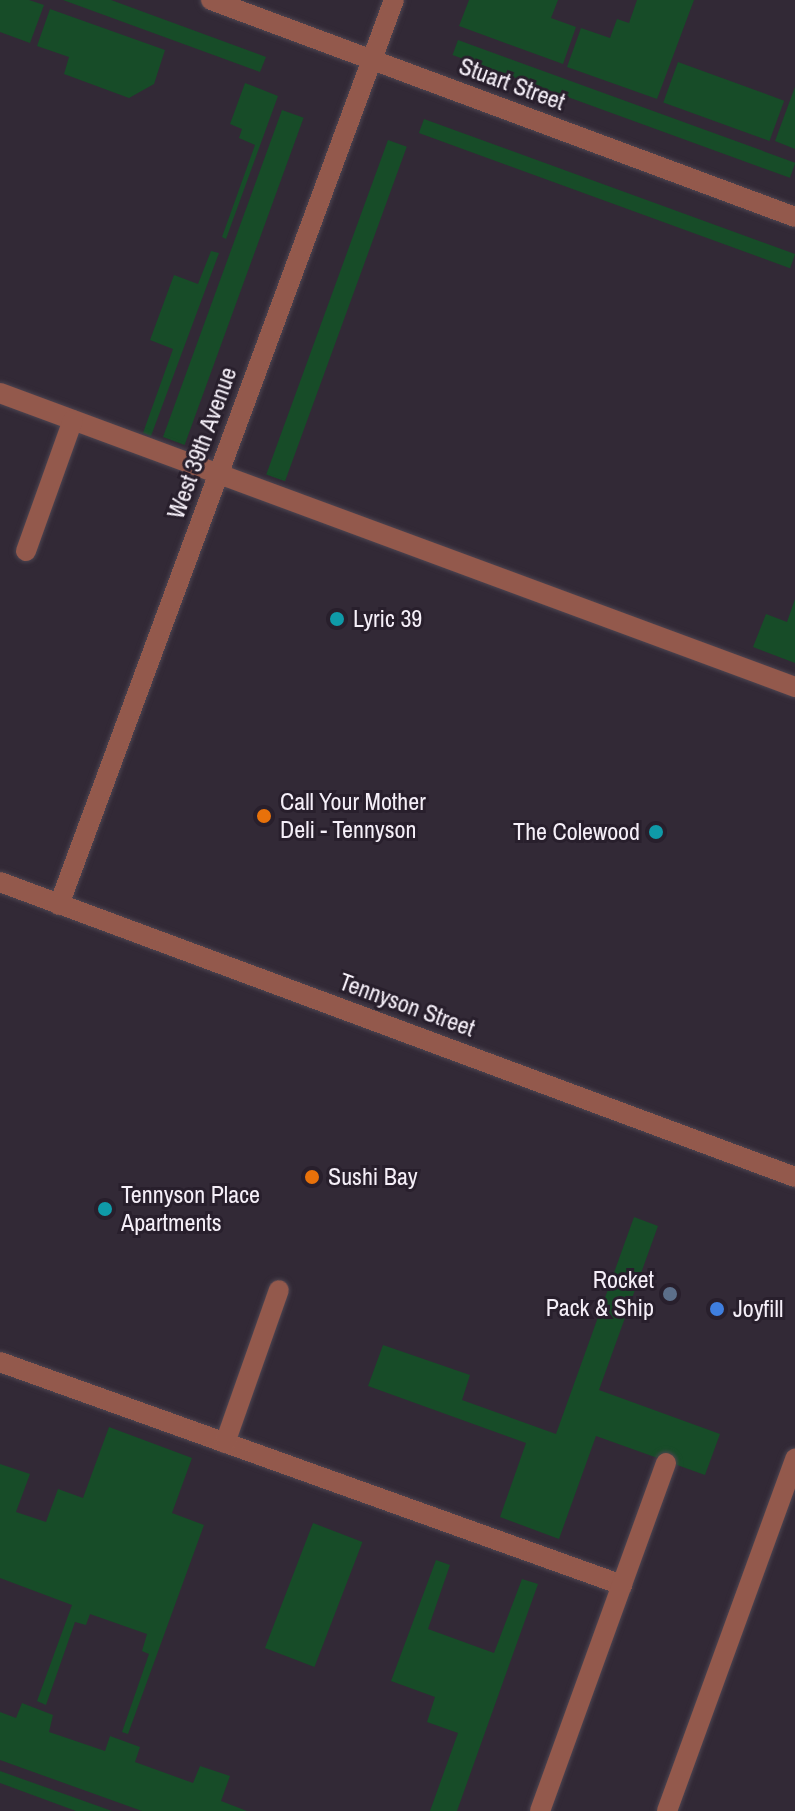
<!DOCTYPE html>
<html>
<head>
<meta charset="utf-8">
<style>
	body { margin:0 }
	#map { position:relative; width:795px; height:1811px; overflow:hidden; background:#322936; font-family:"Archivo Narrow",sans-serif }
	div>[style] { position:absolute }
	.green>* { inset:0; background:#174c28; transform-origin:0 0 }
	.roads { filter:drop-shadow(0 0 2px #4d4551) drop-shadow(0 0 2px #4d4551) }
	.service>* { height:20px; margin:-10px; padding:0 10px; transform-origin:10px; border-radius:10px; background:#93594c }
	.minor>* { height:20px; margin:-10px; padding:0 10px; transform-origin:10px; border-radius:10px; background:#93594c }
	.tertiary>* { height:20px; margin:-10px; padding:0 10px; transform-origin:10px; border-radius:10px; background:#93594c }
	.dots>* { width:22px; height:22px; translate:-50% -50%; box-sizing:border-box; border:4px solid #281f2c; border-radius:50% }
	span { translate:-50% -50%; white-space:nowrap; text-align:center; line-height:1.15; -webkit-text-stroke:6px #281f2c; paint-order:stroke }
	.street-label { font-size:24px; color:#f5eff8 }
	.poi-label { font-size:24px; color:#f5eff8 }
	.left { translate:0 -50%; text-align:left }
	.right { translate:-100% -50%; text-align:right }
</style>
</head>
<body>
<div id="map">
	<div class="green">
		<i style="clip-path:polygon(0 0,29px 0,44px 5px,30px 43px,0 32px)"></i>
		<i style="clip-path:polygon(63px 0,111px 0,266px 57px,260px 72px)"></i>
		<i style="clip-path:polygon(469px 0,558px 0,551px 18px,576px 27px,563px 64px,459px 26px)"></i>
		<i style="clip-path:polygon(637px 0,694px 0,657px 99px,567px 67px,581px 28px,610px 38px,617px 19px,629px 23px)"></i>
		<i style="clip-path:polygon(50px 9px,165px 50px,154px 84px,129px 98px,64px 74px,69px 57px,37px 46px)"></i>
		<i style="left:458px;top:40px;width:359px;height:16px;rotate:20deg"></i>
		<i style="left:678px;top:62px;width:113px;height:43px;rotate:20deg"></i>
		<i style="clip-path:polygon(245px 83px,278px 96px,226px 239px,222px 237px,255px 145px,239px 138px,242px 129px,230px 124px)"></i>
		<i style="clip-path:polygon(795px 87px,795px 149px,775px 141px)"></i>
		<i style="left:282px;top:110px;width:23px;height:348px;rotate:20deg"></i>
		<i style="left:424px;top:119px;width:395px;height:15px;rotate:20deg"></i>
		<i style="left:388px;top:140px;width:20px;height:356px;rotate:20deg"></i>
		<i style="clip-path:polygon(211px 251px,219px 253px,151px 436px,143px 433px,173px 349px,150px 340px,174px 275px,198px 284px)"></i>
		<i style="clip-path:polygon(795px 599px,795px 663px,753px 647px,766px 614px,787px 622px)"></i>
		<i style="clip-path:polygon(634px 1217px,658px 1226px,599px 1390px,720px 1434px,705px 1475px,596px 1436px,559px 1539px,500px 1517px,526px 1443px,368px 1386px,383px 1345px,470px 1375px,462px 1400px,556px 1434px)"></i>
		<i style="clip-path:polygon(109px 1427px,192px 1458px,172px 1513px,204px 1525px,128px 1734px,122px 1732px,149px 1654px,142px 1651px,147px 1634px,90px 1614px,86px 1625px,75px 1622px,46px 1705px,37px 1701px,72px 1605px,0 1578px,0 1464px,30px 1474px,16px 1512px,46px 1522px,58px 1489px,83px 1498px)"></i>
		<i style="left:313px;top:1523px;width:53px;height:134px;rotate:21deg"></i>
		<i style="clip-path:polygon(436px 1560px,450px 1565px,428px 1629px,494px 1653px,522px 1579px,538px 1584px,457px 1811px,430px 1811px,458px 1733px,427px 1722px,435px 1697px,391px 1681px)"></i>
		<i style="clip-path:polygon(22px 1703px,53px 1715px,49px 1732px,105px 1751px,110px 1736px,140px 1747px,135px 1762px,193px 1783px,200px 1766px,230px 1776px,221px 1801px,247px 1811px,142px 1811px,0 1760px,0 1712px,16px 1718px)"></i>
		<i style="clip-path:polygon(0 1771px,112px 1811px,76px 1811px,0 1783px)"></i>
	</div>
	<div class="roads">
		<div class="service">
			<i style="left:0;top:393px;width:848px;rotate:20.29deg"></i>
			<i style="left:26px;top:551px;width:139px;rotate:-70.3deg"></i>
			<i style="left:0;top:1362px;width:661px;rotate:19.72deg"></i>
			<i style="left:225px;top:1443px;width:162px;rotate:-70.6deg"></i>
			<i style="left:540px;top:1811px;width:370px;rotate:-70.1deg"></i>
			<i style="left:667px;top:1811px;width:375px;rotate:-70deg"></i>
		</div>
		<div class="minor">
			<i style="left:211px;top:0;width:623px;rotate:20.38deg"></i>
			<i style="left:59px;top:905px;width:965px;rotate:-69.69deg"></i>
		</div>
		<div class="tertiary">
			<i style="left:0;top:882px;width:848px;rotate:20.36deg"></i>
		</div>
	</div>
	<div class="dots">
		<i style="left:337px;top:619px;background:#0f9aa8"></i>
		<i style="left:264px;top:816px;background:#e8710a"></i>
		<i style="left:656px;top:832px;background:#0f9aa8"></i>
		<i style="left:312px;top:1177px;background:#e8710a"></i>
		<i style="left:105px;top:1209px;background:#0f9aa8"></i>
		<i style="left:670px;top:1294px;background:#5c6f8a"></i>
		<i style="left:717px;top:1309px;background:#3f7fe0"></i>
	</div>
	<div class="street-label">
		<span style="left:512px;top:84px;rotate:20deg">Stuart Street</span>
		<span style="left:202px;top:443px;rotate:-70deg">West 39th Avenue</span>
		<span style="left:407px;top:1005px;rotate:20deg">Tennyson Street</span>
	</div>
	<div class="poi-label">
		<span class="left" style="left:353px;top:619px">Lyric 39</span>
		<span class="left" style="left:280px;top:816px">Call Your Mother<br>Deli - Tennyson</span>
		<span class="right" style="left:640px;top:832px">The Colewood</span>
		<span class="left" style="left:328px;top:1177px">Sushi Bay</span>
		<span class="left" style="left:121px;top:1209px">Tennyson Place<br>Apartments</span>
		<span class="right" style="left:654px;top:1294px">Rocket<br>Pack &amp; Ship</span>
		<span class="left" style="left:733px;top:1309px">Joyfill</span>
	</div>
</div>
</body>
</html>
